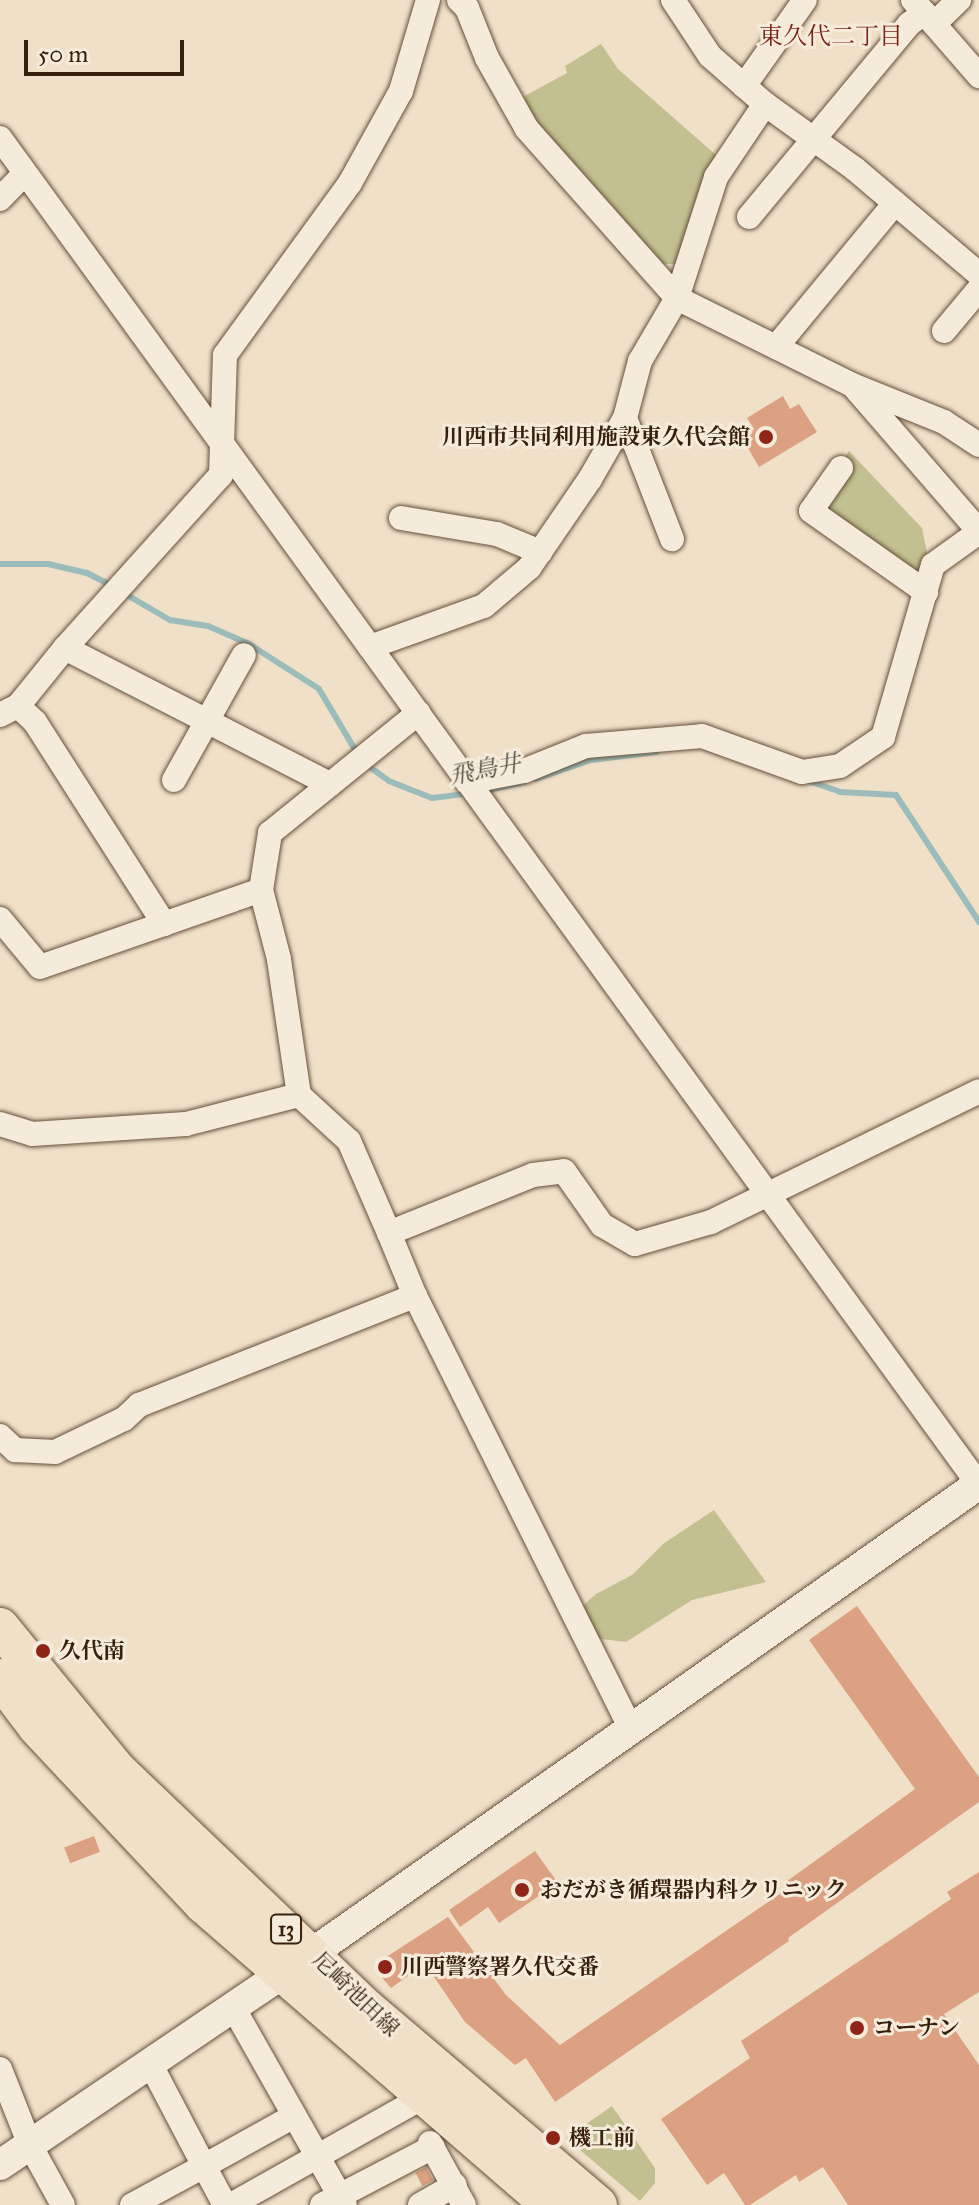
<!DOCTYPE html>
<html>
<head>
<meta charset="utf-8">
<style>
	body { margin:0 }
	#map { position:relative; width:979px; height:2205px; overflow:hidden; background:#f0e0c7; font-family:"IM FELL Great Primer","Noto Serif JP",serif }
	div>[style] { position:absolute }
	.green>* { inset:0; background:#c2c090 }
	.stream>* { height:6px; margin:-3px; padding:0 3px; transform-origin:3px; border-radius:3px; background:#9bbcba }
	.building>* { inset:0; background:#dca182; transform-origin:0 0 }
	.roads { filter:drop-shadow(0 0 2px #65503b) drop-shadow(0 0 2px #65503b) }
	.minor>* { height:24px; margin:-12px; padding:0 12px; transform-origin:12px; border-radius:12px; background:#f5ebdb }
	.tertiary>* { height:30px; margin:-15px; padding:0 15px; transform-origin:15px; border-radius:15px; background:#f5ebdb }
	.primary>* { height:38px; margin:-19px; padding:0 19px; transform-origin:19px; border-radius:19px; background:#f0e0c7 }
	.dots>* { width:22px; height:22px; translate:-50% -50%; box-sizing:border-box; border:4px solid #f5ebdb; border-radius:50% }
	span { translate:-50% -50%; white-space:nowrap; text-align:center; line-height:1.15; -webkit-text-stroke:6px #f5ebdb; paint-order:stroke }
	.shield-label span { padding:2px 6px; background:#f5ebdb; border:2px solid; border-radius:6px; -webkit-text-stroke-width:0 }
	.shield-label { font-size:20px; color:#37200c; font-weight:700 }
	.poi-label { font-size:22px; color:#37200c; font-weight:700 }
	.right { translate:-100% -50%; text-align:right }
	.left { translate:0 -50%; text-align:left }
	.street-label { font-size:22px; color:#37200c }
	.neighbourhood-label { font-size:24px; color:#7a1f14 }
	.water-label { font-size:24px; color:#554f40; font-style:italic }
	.scale { position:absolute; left:24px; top:40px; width:160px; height:36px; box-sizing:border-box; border:4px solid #37200c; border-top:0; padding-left:10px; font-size:24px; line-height:28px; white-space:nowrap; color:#37200c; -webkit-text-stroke:6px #f5ebdb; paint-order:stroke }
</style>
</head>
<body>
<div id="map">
	<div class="green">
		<i style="clip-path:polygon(601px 44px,618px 69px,716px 155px,702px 185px,678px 264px,653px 264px,538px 129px,519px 99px,567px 73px,565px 66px)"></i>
		<i style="clip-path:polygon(849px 451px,922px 528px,929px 562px,918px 577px,812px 500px)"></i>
		<i style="clip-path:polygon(714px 1510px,766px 1582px,692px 1600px,626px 1642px,594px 1638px,580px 1608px,596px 1594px,632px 1575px,663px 1544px)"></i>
		<i style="clip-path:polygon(612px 2106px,655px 2168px,655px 2183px,640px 2201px,566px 2138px)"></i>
	</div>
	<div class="stream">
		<i style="left:0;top:564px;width:48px"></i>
		<i style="left:48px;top:564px;width:40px;rotate:13deg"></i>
		<i style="left:87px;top:573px;width:28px;rotate:27deg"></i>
		<i style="left:122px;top:592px;width:56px;rotate:30.3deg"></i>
		<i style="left:170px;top:620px;width:38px;rotate:9deg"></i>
		<i style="left:208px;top:626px;width:45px;rotate:23.7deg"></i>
		<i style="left:249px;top:644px;width:83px;rotate:32.7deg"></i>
		<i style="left:319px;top:689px;width:74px;rotate:59.3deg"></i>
		<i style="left:363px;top:762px;width:32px;rotate:36deg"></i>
		<i style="left:389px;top:781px;width:46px;rotate:21.6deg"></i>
		<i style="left:432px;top:798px;width:38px;rotate:-7deg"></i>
		<i style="left:536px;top:779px;width:58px;rotate:-19.1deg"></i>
		<i style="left:591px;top:760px;width:66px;rotate:-6.9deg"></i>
		<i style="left:806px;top:780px;width:36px;rotate:19deg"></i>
		<i style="left:840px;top:792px;width:56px;rotate:3.1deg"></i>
		<i style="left:896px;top:795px;width:152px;rotate:56.8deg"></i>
		<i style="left:481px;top:792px;width:45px;rotate:-12.8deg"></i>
	</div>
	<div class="building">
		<i style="clip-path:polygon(783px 396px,790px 409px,799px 404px,817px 432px,759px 467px,741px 436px,754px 429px,747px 418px)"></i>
		<i style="clip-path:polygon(857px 1606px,979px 1777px,979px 1802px,788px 1938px,789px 1941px,555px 2102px,526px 2058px,515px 2065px,465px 2022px,425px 1964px,391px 1988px,384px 1980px,374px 1965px,448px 1917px,506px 1995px,560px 2045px,787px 1889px,783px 1884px,915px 1789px,809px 1640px)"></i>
		<i style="left:94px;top:1836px;width:17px;height:32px;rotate:69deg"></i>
		<i style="clip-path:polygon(535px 1851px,558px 1883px,499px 1923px,488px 1907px,460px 1927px,449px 1910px)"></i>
		<i style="clip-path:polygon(979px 1872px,979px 1992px,944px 2014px,979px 2065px,979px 2205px,848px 2205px,823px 2167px,799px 2182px,796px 2175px,750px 2205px,745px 2205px,724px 2173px,707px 2185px,661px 2119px,750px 2058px,741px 2041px,951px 1899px,947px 1892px)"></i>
		<i style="left:426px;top:2167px;width:15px;height:12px;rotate:62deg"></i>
	</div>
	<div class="roads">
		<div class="minor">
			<i style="left:459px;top:0;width:11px;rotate:45deg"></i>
			<i style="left:467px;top:8px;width:54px;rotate:68.2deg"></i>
			<i style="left:487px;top:58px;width:81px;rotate:60.6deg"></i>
			<i style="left:527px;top:129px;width:226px;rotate:48.4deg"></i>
			<i style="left:677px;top:298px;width:195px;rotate:26.4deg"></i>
			<i style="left:852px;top:385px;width:99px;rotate:21.9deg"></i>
			<i style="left:944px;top:422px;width:42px;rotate:33.3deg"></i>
			<i style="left:673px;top:0;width:67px;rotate:56.5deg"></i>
			<i style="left:710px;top:56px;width:73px;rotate:41.1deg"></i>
			<i style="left:765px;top:104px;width:111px;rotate:35.8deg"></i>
			<i style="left:855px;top:169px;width:162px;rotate:40.3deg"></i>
			<i style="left:913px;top:0;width:101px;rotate:49deg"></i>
			<i style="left:934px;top:24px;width:35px;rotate:-44deg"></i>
			<i style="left:744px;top:86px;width:105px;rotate:-54.7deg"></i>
			<i style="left:0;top:138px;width:1665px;rotate:53.99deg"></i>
			<i style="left:0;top:199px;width:36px;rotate:-46deg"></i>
			<i style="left:749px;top:217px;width:251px;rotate:-50.3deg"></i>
			<i style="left:909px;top:24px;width:19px;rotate:-35deg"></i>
			<i style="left:944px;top:331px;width:55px;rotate:-50.2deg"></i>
			<i style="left:776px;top:347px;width:187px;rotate:-50.4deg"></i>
			<i style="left:855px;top:388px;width:189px;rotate:49.1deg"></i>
			<i style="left:625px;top:418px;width:130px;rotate:68.8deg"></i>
			<i style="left:841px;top:468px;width:52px;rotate:124.9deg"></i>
			<i style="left:811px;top:511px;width:141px;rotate:35.2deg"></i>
			<i style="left:401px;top:518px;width:97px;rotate:9.5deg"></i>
			<i style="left:497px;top:534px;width:47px;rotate:22.7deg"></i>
			<i style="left:370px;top:647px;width:121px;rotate:-19.8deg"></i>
			<i style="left:484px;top:606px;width:59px;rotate:-40.2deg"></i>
			<i style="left:529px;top:568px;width:108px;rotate:-55.6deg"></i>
			<i style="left:590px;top:479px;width:70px;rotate:-60.2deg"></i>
			<i style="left:625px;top:418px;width:59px;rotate:-75.3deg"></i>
			<i style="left:640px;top:361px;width:73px;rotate:-59.6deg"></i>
			<i style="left:677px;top:298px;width:127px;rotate:-72.1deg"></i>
			<i style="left:716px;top:177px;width:88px;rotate:-56.1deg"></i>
			<i style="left:65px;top:648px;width:298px;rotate:27.2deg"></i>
			<i style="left:18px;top:706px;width:23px;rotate:43deg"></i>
			<i style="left:35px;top:722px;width:240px;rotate:57.4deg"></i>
			<i style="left:0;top:715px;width:20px;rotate:-27deg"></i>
			<i style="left:18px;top:706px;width:75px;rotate:-51deg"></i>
			<i style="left:65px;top:648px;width:233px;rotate:-48deg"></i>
			<i style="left:221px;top:475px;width:120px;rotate:-88.1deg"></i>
			<i style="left:225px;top:355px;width:213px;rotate:-54deg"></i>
			<i style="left:350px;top:183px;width:105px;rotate:-61deg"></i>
			<i style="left:401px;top:91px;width:95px;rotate:-73.5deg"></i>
			<i style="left:174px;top:780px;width:143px;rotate:-60.8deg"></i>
			<i style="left:467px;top:782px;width:58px;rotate:-10.9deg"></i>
			<i style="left:524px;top:771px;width:67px;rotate:-22deg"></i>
			<i style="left:586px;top:746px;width:116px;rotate:-4.9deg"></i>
			<i style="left:702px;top:736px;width:106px;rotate:19.8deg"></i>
			<i style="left:802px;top:772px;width:38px;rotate:-9deg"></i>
			<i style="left:840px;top:766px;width:52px;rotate:-34deg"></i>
			<i style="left:883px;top:737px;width:179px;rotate:-73.8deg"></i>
			<i style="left:933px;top:565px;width:57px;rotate:-35.7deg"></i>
			<i style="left:0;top:919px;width:62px;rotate:50.2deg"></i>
			<i style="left:40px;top:967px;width:234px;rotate:-19.2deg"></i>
			<i style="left:299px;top:1095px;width:137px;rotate:-98.4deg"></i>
			<i style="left:279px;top:959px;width:71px;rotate:-104.6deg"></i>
			<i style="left:261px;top:890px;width:58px;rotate:-81deg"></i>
			<i style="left:270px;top:833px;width:191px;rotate:-39deg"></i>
			<i style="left:0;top:1124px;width:34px;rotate:17deg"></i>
			<i style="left:32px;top:1134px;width:154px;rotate:-3.7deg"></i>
			<i style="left:186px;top:1124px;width:117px;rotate:-14.4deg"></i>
			<i style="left:299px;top:1095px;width:68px;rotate:42.6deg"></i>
			<i style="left:349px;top:1141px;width:100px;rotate:66.5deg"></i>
			<i style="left:0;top:1436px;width:21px;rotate:43deg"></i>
			<i style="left:15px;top:1450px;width:40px;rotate:2.9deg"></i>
			<i style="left:55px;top:1452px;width:76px;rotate:-25.6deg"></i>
			<i style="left:124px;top:1419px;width:21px;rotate:-43deg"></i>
			<i style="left:139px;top:1405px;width:297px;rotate:-21.6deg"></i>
			<i style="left:631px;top:1729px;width:484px;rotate:-116.5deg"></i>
			<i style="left:415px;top:1296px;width:68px;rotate:-112.4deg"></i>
			<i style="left:389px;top:1233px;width:155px;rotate:-21.9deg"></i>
			<i style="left:533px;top:1175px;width:31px;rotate:-7deg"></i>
			<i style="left:564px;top:1171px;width:66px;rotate:54.9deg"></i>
			<i style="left:602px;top:1225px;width:38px;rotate:30deg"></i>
			<i style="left:635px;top:1244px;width:79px;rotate:-16.1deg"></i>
			<i style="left:711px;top:1222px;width:298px;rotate:-26deg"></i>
			<i style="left:233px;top:2007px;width:227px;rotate:60.5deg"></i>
			<i style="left:0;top:2069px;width:82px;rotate:68.5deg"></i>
			<i style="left:30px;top:2145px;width:68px;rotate:61.2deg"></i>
			<i style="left:430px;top:2143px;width:71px;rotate:61.3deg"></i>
			<i style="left:132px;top:2205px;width:82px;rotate:-28.4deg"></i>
			<i style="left:204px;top:2166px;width:116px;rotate:-117.7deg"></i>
			<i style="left:225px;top:2205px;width:44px;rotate:-118.3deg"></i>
			<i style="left:204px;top:2166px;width:103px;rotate:-29.1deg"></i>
			<i style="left:231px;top:2205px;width:219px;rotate:-29.3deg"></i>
			<i style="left:322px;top:2205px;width:125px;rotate:-27.6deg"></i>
			<i style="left:420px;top:2205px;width:40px;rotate:-29.7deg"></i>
		</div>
		<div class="tertiary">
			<i style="left:0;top:2165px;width:339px;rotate:-34.1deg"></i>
			<i style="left:281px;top:1975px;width:853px;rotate:-35.12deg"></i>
		</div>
		<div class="primary">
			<i style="left:0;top:1627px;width:186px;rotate:50.7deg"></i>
			<i style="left:118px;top:1771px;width:342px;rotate:43.7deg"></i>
			<i style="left:365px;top:2007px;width:306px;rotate:40.4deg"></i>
			<i style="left:0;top:1678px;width:61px;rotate:52.9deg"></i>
			<i style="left:37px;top:1727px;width:243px;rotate:46.8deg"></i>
			<i style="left:203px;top:1904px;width:459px;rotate:40.9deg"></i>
		</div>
	</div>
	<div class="dots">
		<i style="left:766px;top:437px;background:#8f2418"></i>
		<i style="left:43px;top:1651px;background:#8f2418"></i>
		<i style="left:522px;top:1890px;background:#8f2418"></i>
		<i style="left:385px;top:1967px;background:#8f2418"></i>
		<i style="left:857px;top:2028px;background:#8f2418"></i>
		<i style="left:553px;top:2138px;background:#8f2418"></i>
	</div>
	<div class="shield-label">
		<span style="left:286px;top:1929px">13</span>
	</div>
	<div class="poi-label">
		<span class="right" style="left:750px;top:437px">川西市共同利用施設東久代会館</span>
		<span class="left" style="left:59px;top:1651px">久代南</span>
		<span class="left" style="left:540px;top:1890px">おだがき循環器内科クリニック</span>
		<span class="left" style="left:401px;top:1967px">川西警察署久代交番</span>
		<span class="left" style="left:873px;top:2028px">コーナン</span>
		<span class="left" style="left:569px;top:2138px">機工前</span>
	</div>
	<div class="street-label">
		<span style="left:356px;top:1994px;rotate:44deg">尼崎池田線</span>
	</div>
	<div class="neighbourhood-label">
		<span style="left:831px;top:37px">東久代二丁目</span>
	</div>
	<div class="water-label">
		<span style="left:485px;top:770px;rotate:-11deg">飛鳥井</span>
	</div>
	<div class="scale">50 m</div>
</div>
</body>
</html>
